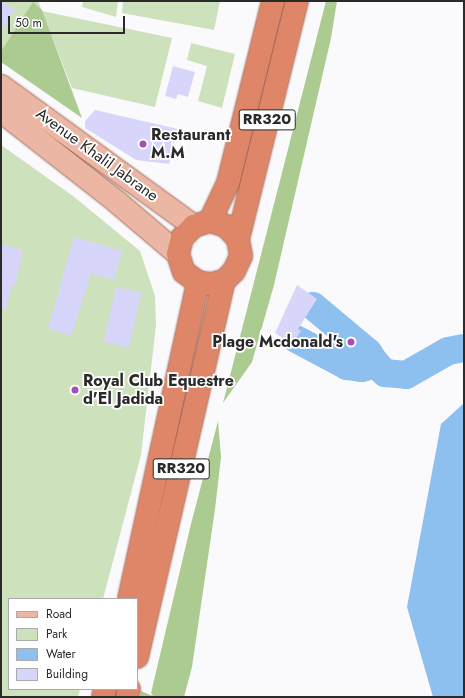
<!DOCTYPE html>
<html>
<head>
<meta charset="utf-8">
<style>
	body { margin:0 }
	#map { position:relative; width:465px; height:698px; overflow:hidden; background:#fafafc; font-family:Jost,sans-serif }
	div>[style] { position:absolute }
	.green>* { inset:0; background:#cde1bc }
	.forest>* { inset:0; background:#accb90 }
	.water>* { inset:0; background:#8dbfef }
	.river>* { height:28px; margin:-14px; padding:0 14px; transform-origin:14px; border-radius:14px; background:#8dbfef }
	.building>* { inset:0; background:#d8d5fb; transform-origin:0 0 }
	.roads { filter:drop-shadow(0 0 1px #a06652) drop-shadow(0 0 1px #a06652) }
	.major>* { height:22px; margin:-11px; padding:0 11px; transform-origin:11px; border-radius:11px; background:#ecb6a4 }
	.highway>* { height:22px; margin:-11px; padding:0 11px; transform-origin:11px; border-radius:11px; background:#df8668 }
	.dots>* { width:11px; height:11px; translate:-50% -50%; box-sizing:border-box; border:2px solid #fff; border-radius:50% }
	span { translate:-50% -50%; white-space:nowrap; text-align:center; line-height:1.15; -webkit-text-stroke:3.5px #fff; paint-order:stroke }
	.shield-label span { padding:1px 3px; background:#fff; border:1px solid; border-radius:3px; -webkit-text-stroke-width:0 }
	.shield-label { font-size:15px; color:#2a2a2a; font-weight:700 }
	.poi-label { font-size:16px; color:#2a2a2a; font-weight:700 }
	.left { translate:0 -50%; text-align:left }
	.right { translate:-100% -50%; text-align:right }
	.street-label { font-size:16px; color:#2a2a2a }
	.frame { position:absolute; inset:0; border:2px solid #2a2a2a; pointer-events:none }
	.legend { position:absolute; left:8px; top:598px; width:130px; height:92px; box-sizing:border-box; background:#fff; border:1px solid #aaa; margin:0; padding:5px 7px; list-style:none; font-size:12px; color:#2a2a2a }
	.legend li { display:flex; align-items:center; gap:8px; height:20px }
	.legend b { width:20px; border:1px solid #aaa }
	.scale { position:absolute; left:8px; top:16px; width:117px; height:18px; box-sizing:border-box; border:2px solid #2a2a2a; border-top:0; padding-left:5px; font-size:12px; line-height:14px; white-space:nowrap; color:#2a2a2a; -webkit-text-stroke:3px #fff; paint-order:stroke }
</style>
</head>
<body>
<div id="map">
	<div class="green">
		<i style="clip-path:polygon(1px 1px,38px 1px,42px 11px,172px 38px,155px 107px,72px 88px,42px 11px,33px 3px,1px 51px)"></i>
		<i style="clip-path:polygon(83px 1px,118px 1px,116px 17px,82px 7px)"></i>
		<i style="clip-path:polygon(123px 1px,220px 1px,214px 30px,122px 13px)"></i>
		<i style="clip-path:polygon(191px 43px,235px 54px,222px 108px,198px 101px,207px 66px,187px 60px)"></i>
		<i style="clip-path:polygon(1px 145px,73px 196px,140px 251px,155px 296px,156px 325px,141px 455px,103px 599px,9px 599px,9px 689px,80px 689px,78px 697px,1px 697px)"></i>
	</div>
	<div class="forest">
		<i style="clip-path:polygon(326px 1px,337px 1px,331px 38px,274px 285px,252px 362px,223px 403px)"></i>
		<i style="clip-path:polygon(33px 2px,42px 10px,82px 118px,1px 62px,1px 51px)"></i>
		<i style="clip-path:polygon(218px 421px,221px 457px,215px 509px,192px 667px,184px 697px,140px 697px,141px 691px,153px 696px,151px 693px,191px 524px)"></i>
	</div>
	<div class="water">
		<i style="clip-path:polygon(464px 403px,464px 697px,433px 697px,407px 607px,441px 424px)"></i>
	</div>
	<div class="river">
		<i style="left:313px;top:306px;width:72px;rotate:39.9deg"></i>
		<i style="left:368px;top:352px;width:14px;rotate:56deg"></i>
		<i style="left:376px;top:364px;width:13px;rotate:45deg"></i>
		<i style="left:385px;top:373px;width:21px;rotate:5deg"></i>
		<i style="left:406px;top:375px;width:48px;rotate:-29.7deg"></i>
		<i style="left:448px;top:351px;width:16px;rotate:-11deg"></i>
		<i style="left:296px;top:339px;width:58px;rotate:27.9deg"></i>
		<i style="left:347px;top:366px;width:15px;rotate:8deg"></i>
		<i style="left:362px;top:368px;width:15px;rotate:-16deg"></i>
	</div>
	<div class="building">
		<i style="clip-path:polygon(1px 1px,15px 10px,1px 31px)"></i>
		<i style="clip-path:polygon(173px 66px,195px 72px,188px 97px,178px 94px,176px 99px,165px 96px)"></i>
		<i style="clip-path:polygon(95px 110px,178px 129px,169px 164px,136px 160px,85px 128px,85px 121px)"></i>
		<i style="clip-path:polygon(74px 237px,122px 251px,114px 279px,91px 274px,71px 336px,48px 328px)"></i>
		<i style="clip-path:polygon(1px 244px,23px 250px,15px 286px,12px 285px,6px 309px,1px 309px)"></i>
		<i style="clip-path:polygon(297px 285px,317px 299px,298px 329px,301px 331px,292px 344px,275px 333px)"></i>
		<i style="left:116px;top:287px;width:26px;height:56px;rotate:13deg"></i>
	</div>
	<div class="roads">
		<div class="major">
			<i style="left:1px;top:86px;width:238px;rotate:36deg"></i>
			<i style="left:1px;top:111px;width:147px;rotate:38.1deg"></i>
			<i style="left:117px;top:202px;width:80px;rotate:40.4deg"></i>
		</div>
		<div class="highway">
			<i style="left:210px;top:221px;width:42px;rotate:-64.7deg"></i>
			<i style="left:228px;top:183px;width:187px;rotate:-76.1deg"></i>
			<i style="left:238px;top:239px;width:18px;rotate:-133deg"></i>
			<i style="left:226px;top:226px;width:17px;rotate:-163deg"></i>
			<i style="left:210px;top:221px;width:17px;rotate:163deg"></i>
			<i style="left:194px;top:226px;width:17px;rotate:135deg"></i>
			<i style="left:182px;top:238px;width:16px;rotate:104deg"></i>
			<i style="left:178px;top:254px;width:19px;rotate:72deg"></i>
			<i style="left:184px;top:272px;width:17px;rotate:36deg"></i>
			<i style="left:198px;top:282px;width:13px;rotate:9deg"></i>
			<i style="left:211px;top:284px;width:13px;rotate:-13deg"></i>
			<i style="left:224px;top:281px;width:14px;rotate:-45deg"></i>
			<i style="left:234px;top:271px;width:17px;rotate:-65deg"></i>
			<i style="left:241px;top:256px;width:17px;rotate:-100deg"></i>
			<i style="left:238px;top:239px;width:245px;rotate:-76.1deg"></i>
			<i style="left:129px;top:599px;width:324px;rotate:-77.7deg"></i>
			<i style="left:137px;top:657px;width:386px;rotate:-77deg"></i>
			<i style="left:103px;top:697px;width:8px;rotate:-76deg"></i>
			<i style="left:127px;top:697px;width:8px;rotate:-76deg"></i>
		</div>
	</div>
	<div class="dots">
		<i style="left:143px;top:144px;background:#a54ebb"></i>
		<i style="left:351px;top:342px;background:#a54ebb"></i>
		<i style="left:75px;top:390px;background:#a54ebb"></i>
	</div>
	<div class="shield-label">
		<span style="left:267px;top:120px">RR320</span>
		<span style="left:181px;top:469px">RR320</span>
	</div>
	<div class="poi-label">
		<span class="left" style="left:151px;top:144px">Restaurant<br>M.M</span>
		<span class="right" style="left:343px;top:342px">Plage Mcdonald's</span>
		<span class="left" style="left:83px;top:390px">Royal Club Equestre<br>d'El Jadida</span>
	</div>
	<div class="street-label">
		<span style="left:97px;top:155px;rotate:36deg">Avenue Khalil Jabrane</span>
	</div>
	<div class="frame"></div>
	<ul class="legend">
	<li><b style="height:5px;background:#ecb6a4"></b>Road</li>
	<li><b style="height:11px;background:#cde1bc"></b>Park</li>
	<li><b style="height:11px;background:#8dbfef"></b>Water</li>
	<li><b style="height:11px;background:#d8d5fb"></b>Building</li>
	</ul>
	<div class="scale">50 m</div>
</div>
</body>
</html>
